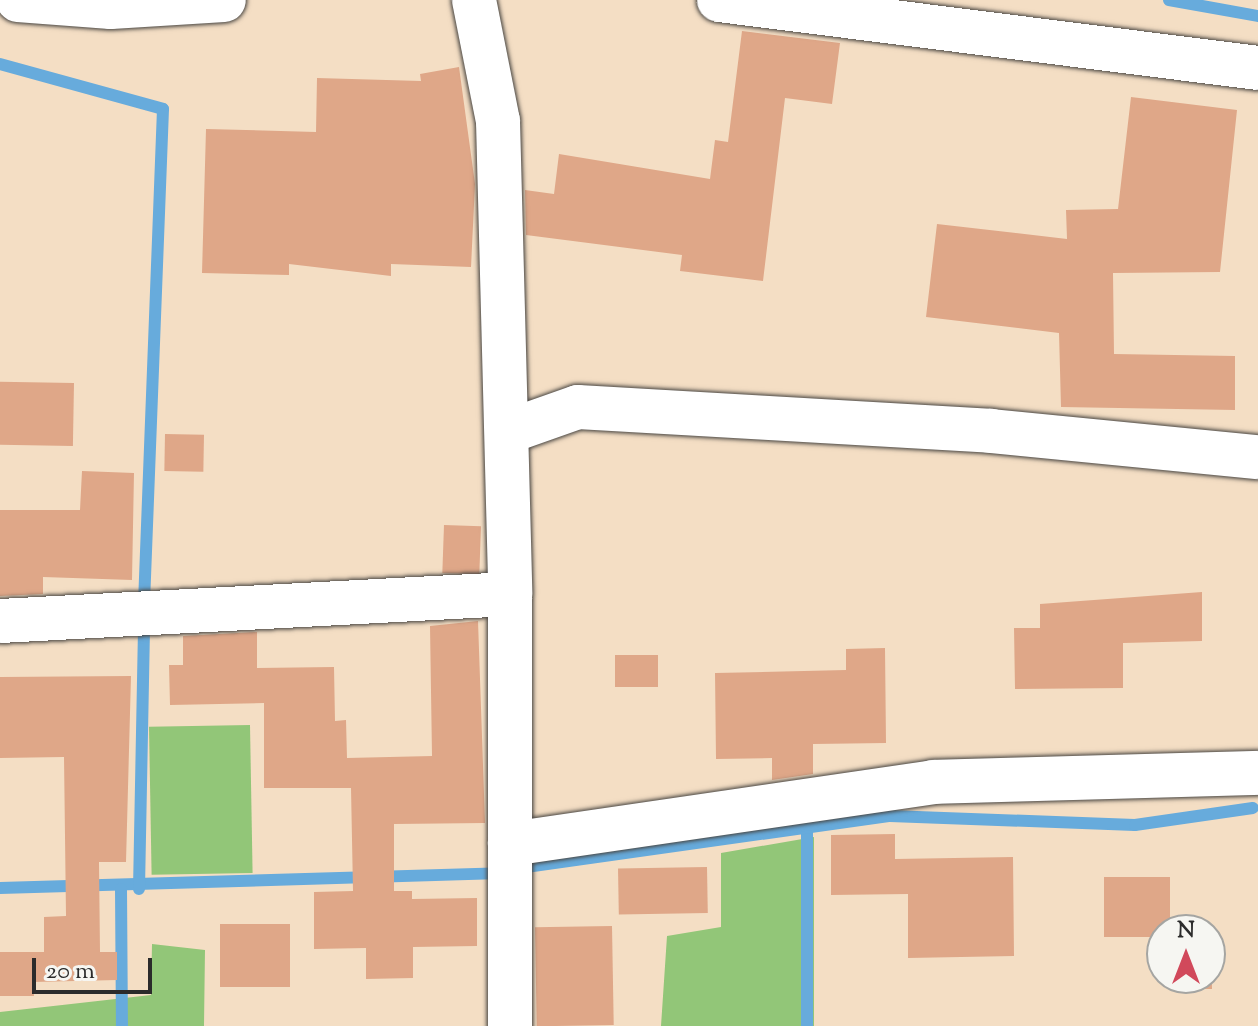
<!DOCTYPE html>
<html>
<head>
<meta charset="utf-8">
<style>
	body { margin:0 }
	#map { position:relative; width:1258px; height:1026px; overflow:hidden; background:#f4dec4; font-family:"Sorts Mill Goudy",serif }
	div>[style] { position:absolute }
	.green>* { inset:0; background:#92c678; transform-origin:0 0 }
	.stream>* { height:12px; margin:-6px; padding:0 6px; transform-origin:6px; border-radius:6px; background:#67abdc }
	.building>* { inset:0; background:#dfa788; transform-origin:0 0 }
	.roads { filter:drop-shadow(0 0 2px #494642) drop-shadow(0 0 2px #494642) }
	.minor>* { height:44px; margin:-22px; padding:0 22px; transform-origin:22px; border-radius:22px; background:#fff }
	span { translate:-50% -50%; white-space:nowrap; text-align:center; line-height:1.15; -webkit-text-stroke:6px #f6f6f2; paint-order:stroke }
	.north { position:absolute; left:1146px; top:914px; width:80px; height:80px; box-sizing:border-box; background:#f6f6f2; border:2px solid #a5a5a2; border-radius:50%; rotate:0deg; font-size:22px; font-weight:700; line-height:32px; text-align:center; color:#2b2b2b }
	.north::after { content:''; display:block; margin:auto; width:28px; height:36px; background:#d1495b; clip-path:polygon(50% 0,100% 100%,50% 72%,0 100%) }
	.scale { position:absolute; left:32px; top:958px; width:120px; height:36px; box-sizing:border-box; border:4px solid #2b2b2b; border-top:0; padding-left:10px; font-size:24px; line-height:28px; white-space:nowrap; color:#2b2b2b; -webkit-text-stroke:6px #f6f6f2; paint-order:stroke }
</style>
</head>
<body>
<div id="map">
	<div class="green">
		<i style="left:250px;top:725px;width:148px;height:101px;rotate:89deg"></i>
		<i style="clip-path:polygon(814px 837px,814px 1026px,661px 1026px,667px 936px,721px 927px,721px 853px)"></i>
		<i style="clip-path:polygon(152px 944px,205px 950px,204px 1026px,0 1026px,0 1012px,151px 995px)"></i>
	</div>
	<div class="stream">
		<i style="left:1169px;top:0;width:90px;rotate:10.2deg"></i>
		<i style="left:0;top:64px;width:169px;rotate:15.4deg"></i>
		<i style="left:163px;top:109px;width:487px;rotate:92.2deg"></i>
		<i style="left:807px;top:827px;width:199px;rotate:90deg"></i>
		<i style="left:526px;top:867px;width:368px;rotate:-8deg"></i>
		<i style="left:890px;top:816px;width:245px;rotate:2.1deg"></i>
		<i style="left:1135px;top:825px;width:119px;rotate:-8.2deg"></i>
		<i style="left:0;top:888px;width:493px;rotate:-1.7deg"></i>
		<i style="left:121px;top:889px;width:137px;rotate:89.6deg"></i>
		<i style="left:139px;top:889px;width:257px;rotate:-88.9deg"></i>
	</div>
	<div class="building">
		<i style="clip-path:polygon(742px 31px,840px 43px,832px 104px,785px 98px,763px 281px,680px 271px,682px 255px,526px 235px,525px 190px,554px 194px,559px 154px,710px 179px,715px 140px,728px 142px)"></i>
		<i style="clip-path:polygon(459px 67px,475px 184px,471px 267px,391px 264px,391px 276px,289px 264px,289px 275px,202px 273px,206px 129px,316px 132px,317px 78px,421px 81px,420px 74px)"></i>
		<i style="clip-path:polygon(1131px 97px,1237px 110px,1220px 272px,1113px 273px,1114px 354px,1235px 356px,1235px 410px,1061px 407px,1059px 333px,926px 317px,937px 224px,1067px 239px,1066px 210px,1118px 209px)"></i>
		<i style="left:74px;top:383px;width:63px;height:74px;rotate:91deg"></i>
		<i style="left:165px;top:434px;width:39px;height:37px;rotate:1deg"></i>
		<i style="clip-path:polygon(82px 471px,134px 473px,132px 580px,43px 577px,43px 594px,0 596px,0 510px,80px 510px)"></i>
		<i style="left:444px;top:525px;width:37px;height:48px;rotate:2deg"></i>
		<i style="clip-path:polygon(1202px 592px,1202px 641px,1123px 643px,1123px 688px,1015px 689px,1014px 628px,1040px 628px,1040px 604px)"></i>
		<i style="clip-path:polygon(478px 621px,485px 823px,394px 824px,394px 891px,412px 891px,412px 899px,477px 898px,477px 946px,413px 947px,413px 978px,366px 979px,366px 948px,314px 949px,314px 892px,353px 891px,351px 788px,264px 788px,264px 703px,170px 705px,169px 665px,183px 665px,183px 636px,257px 632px,257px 668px,334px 667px,335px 721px,346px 720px,347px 758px,432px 756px,430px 626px)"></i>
		<i style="clip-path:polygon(885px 648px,886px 743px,813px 744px,813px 774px,772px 780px,772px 758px,716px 759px,715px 673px,846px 670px,846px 649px)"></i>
		<i style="left:615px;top:655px;width:43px;height:32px"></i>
		<i style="clip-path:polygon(131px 676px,126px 862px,99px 862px,100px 952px,117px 952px,117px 980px,33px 982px,34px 996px,0 996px,0 952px,44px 952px,44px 917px,66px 916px,64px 757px,0 758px,0 677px)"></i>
		<i style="clip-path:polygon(895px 834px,895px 859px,1013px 857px,1014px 956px,908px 958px,908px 894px,831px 895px,831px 835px)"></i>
		<i style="left:707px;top:867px;width:46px;height:89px;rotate:89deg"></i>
		<i style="left:1104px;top:877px;width:66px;height:60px"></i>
		<i style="left:290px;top:924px;width:63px;height:70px;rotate:90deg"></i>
		<i style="left:612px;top:926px;width:99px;height:77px;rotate:89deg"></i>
		<i style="clip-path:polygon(1211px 935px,1212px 989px,1180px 989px,1180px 978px,1210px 978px)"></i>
	</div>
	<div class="roads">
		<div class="minor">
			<i style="left:18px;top:0;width:93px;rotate:4.3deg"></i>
			<i style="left:111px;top:7px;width:113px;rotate:-3.5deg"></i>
			<i style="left:474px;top:0;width:123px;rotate:78.8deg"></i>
			<i style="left:498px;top:121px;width:473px;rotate:88.5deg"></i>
			<i style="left:510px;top:594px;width:432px;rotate:90deg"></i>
			<i style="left:719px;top:0;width:543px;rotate:7.19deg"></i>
			<i style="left:507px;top:432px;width:75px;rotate:-19.4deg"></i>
			<i style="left:578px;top:407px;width:414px;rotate:3.3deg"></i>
			<i style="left:991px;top:431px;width:268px;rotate:5.6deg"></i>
			<i style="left:0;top:621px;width:511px;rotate:-3.03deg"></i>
			<i style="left:510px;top:844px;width:428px;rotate:-8.3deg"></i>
			<i style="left:933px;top:782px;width:325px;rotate:-1.6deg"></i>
		</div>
	</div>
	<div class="north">N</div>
	<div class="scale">20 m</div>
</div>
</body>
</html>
